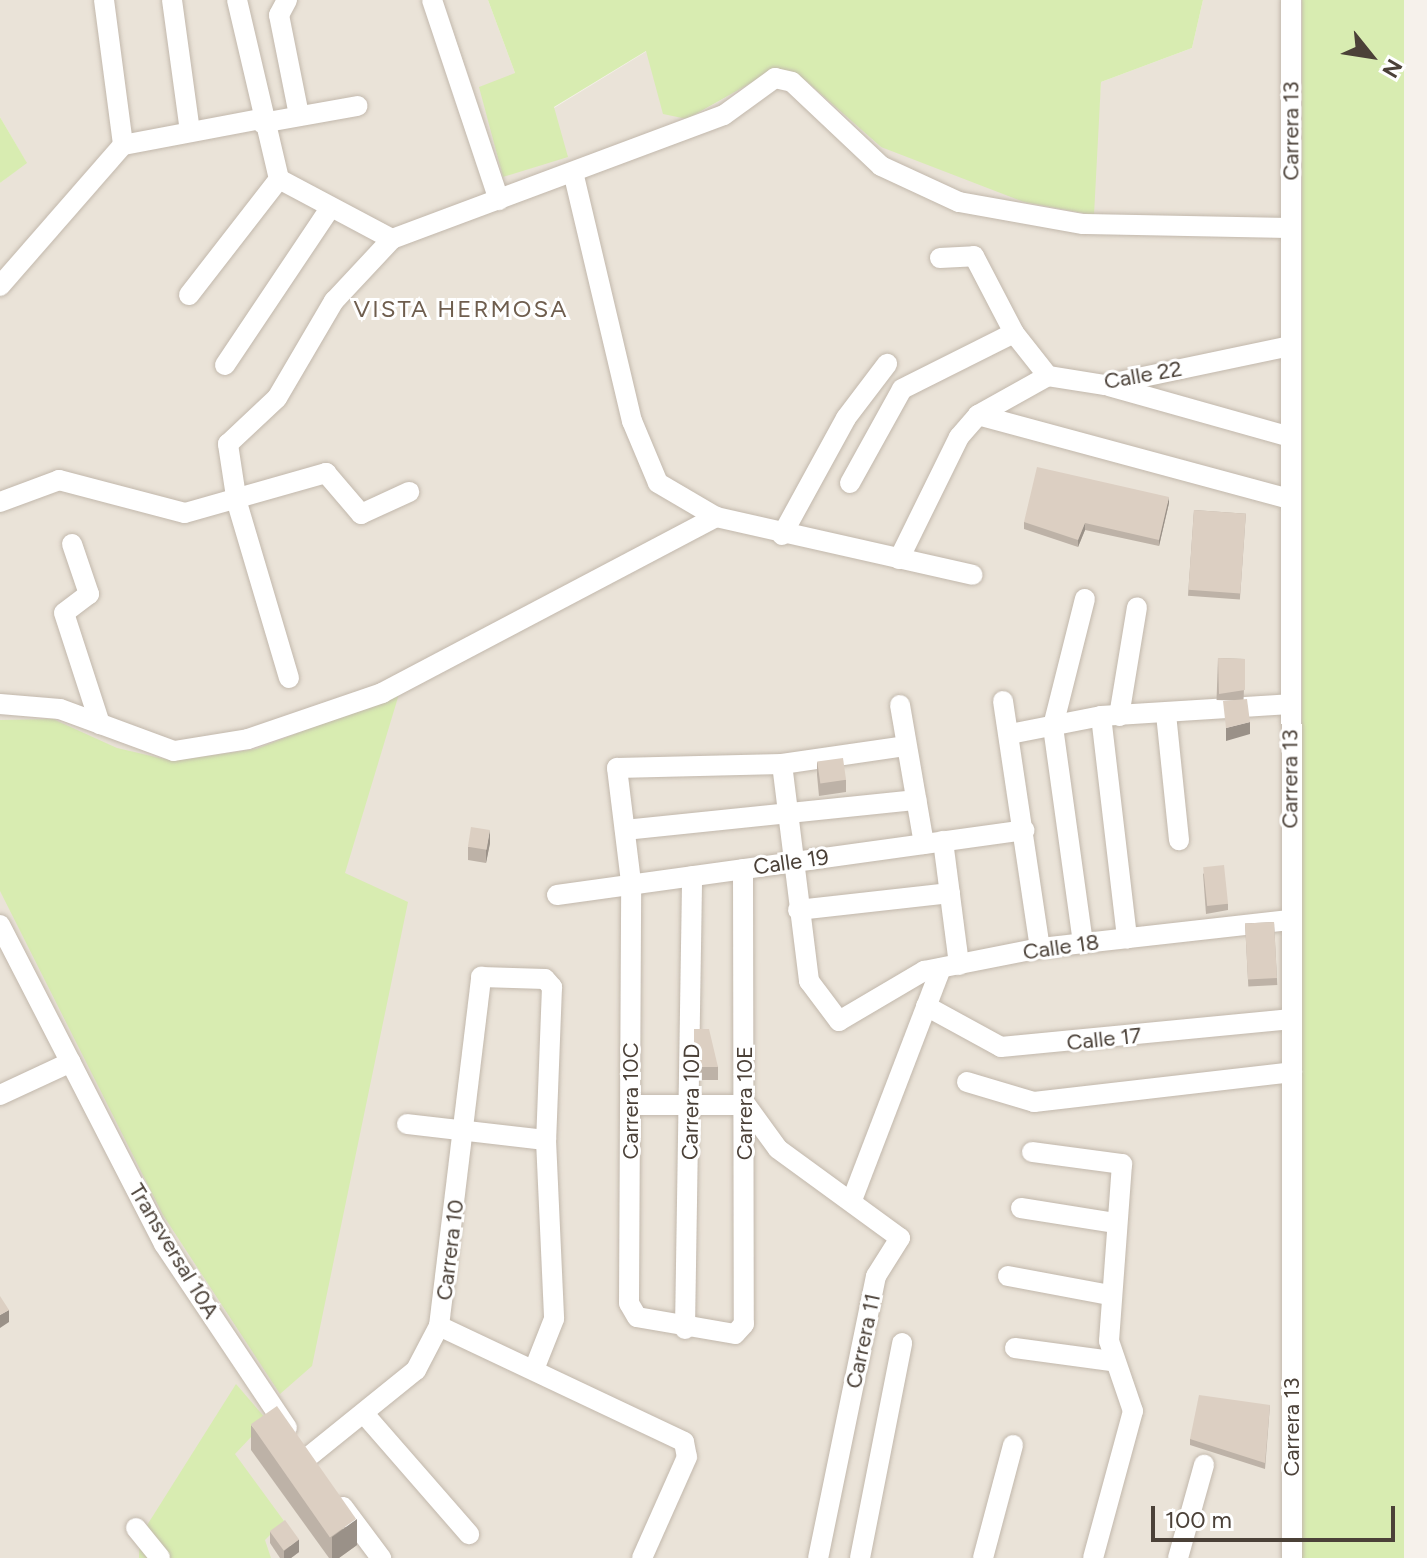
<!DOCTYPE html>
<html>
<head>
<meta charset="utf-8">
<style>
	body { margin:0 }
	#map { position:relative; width:1427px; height:1558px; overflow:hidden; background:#f6f1eb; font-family:Figtree,sans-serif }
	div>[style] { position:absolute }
	.residential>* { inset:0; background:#eae3d8 }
	.green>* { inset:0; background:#d8ecb1; transform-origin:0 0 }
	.roads { filter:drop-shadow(0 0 2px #c2b8ac) drop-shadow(0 0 2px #c2b8ac) }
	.minor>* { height:20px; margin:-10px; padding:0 10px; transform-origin:10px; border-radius:10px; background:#fff }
	.wall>* { inset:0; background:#bdb2a7; transform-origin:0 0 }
	.shaded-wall>* { inset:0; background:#9a9188 }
	.building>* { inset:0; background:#dccfc2; transform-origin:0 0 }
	span { translate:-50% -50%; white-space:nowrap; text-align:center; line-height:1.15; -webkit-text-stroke:6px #fff; paint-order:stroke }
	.street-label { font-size:22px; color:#4b4138 }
	.neighbourhood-label { font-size:24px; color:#6f5e4e; letter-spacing:2px }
	.north { position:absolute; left:1331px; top:16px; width:80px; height:80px; -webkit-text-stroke:6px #fff; paint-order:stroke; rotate:120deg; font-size:22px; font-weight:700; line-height:32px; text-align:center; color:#4b4138 }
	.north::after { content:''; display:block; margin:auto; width:28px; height:36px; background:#4b4138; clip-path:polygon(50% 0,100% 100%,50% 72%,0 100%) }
	.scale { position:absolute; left:1151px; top:1506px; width:244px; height:36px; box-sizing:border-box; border:4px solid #4b4138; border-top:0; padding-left:10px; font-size:24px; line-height:28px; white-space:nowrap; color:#4b4138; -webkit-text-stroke:6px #fff; paint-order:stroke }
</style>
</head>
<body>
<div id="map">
	<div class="residential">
		<i style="clip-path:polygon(0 0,488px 0,515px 73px,493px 136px,503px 177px,554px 108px,647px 51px,688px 119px,769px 72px,805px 80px,881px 147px,1097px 132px,1101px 82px,1192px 48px,1203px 0,1294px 0,1285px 1558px,0 1558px,0 183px,26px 162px,0 117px)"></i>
	</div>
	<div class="green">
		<i style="clip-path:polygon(488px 0,1203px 0,1192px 48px,1101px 82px,1094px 215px,1024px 202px,881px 147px,805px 80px,770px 72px,687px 119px,663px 114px,646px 51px,554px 107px,568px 157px,503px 177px,479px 87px,515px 73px)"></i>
		<i style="left:1302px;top:0;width:102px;height:1558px"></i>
		<i style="clip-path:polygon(0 117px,27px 163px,0 183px)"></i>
		<i style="clip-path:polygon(399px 694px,345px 873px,408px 902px,312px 1366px,280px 1394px,163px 1215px,0 891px,0 720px,53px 719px,117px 748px,173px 761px,256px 749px)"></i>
		<i style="clip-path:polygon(236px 1384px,267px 1420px,235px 1454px,284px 1521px,265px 1540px,271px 1558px,139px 1558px,139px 1538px)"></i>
	</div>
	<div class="roads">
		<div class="minor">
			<i style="left:104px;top:0;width:146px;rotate:82.5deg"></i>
			<i style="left:172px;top:0;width:133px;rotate:82.2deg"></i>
			<i style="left:237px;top:0;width:184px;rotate:76.8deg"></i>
			<i style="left:279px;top:179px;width:128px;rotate:28deg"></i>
			<i style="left:392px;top:239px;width:354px;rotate:-20.5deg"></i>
			<i style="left:724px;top:115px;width:63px;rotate:-36deg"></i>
			<i style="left:775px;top:78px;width:17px;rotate:13deg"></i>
			<i style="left:792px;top:82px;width:122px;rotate:43.3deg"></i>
			<i style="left:881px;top:166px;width:86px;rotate:24.8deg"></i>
			<i style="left:959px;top:202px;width:126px;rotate:10.1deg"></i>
			<i style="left:1083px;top:224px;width:208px;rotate:1.1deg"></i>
			<i style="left:287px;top:0;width:17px;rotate:118deg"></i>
			<i style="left:279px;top:15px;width:102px;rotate:78.7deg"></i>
			<i style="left:432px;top:0;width:211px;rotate:71.5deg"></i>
			<i style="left:1291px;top:0;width:1558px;rotate:89.96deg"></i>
			<i style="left:262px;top:123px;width:97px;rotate:-10.1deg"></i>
			<i style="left:574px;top:176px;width:252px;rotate:76.7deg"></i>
			<i style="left:632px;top:421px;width:67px;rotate:67.2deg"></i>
			<i style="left:658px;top:483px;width:67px;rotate:30.4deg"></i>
			<i style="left:716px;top:517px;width:263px;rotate:12.7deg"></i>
			<i style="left:940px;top:258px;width:34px;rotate:-3deg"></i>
			<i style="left:974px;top:256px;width:87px;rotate:62.5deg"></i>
			<i style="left:1014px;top:333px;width:55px;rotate:51.7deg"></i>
			<i style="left:0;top:286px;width:187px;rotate:-48.9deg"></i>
			<i style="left:123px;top:145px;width:140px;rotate:-10.7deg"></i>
			<i style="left:189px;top:295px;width:147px;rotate:-52.2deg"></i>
			<i style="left:225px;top:365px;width:189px;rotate:-56.2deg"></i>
			<i style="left:1109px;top:386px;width:188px;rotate:15.7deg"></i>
			<i style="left:978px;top:415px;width:323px;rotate:15.1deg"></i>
			<i style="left:850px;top:483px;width:107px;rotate:-61deg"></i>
			<i style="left:902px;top:389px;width:125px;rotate:-26.6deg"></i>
			<i style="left:0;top:502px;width:63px;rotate:-20.4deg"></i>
			<i style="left:59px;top:480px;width:130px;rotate:14.7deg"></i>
			<i style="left:185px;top:513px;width:147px;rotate:-15.8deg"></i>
			<i style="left:326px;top:473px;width:54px;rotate:49.5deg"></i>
			<i style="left:361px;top:514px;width:53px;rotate:-24.6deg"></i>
			<i style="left:782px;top:535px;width:133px;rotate:-61.3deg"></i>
			<i style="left:846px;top:418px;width:68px;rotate:-52.8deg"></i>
			<i style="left:72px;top:544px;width:53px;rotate:71.2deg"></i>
			<i style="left:89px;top:594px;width:31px;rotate:143deg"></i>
			<i style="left:64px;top:613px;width:117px;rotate:72deg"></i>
			<i style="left:899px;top:559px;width:136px;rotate:-63.8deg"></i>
			<i style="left:959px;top:437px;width:29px;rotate:-49deg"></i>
			<i style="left:978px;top:415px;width:80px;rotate:-29.1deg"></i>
			<i style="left:1048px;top:376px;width:58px;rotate:9deg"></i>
			<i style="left:1105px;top:385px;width:189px;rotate:-11.9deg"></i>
			<i style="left:289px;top:678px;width:183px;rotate:-106.5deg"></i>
			<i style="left:237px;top:503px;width:60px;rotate:-98.7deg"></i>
			<i style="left:228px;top:444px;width:67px;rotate:-43.2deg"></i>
			<i style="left:277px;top:398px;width:113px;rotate:-59.6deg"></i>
			<i style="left:334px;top:301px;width:85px;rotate:-46.9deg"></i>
			<i style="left:1003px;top:701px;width:250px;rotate:81.5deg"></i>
			<i style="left:0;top:704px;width:60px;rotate:4.8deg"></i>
			<i style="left:60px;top:709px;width:121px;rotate:20.2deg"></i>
			<i style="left:174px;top:751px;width:75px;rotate:-9.2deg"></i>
			<i style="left:248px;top:739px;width:142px;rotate:-18.9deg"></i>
			<i style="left:382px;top:693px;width:378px;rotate:-27.8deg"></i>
			<i style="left:900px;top:705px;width:141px;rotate:80.2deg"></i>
			<i style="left:1166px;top:714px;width:127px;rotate:84.1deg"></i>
			<i style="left:1101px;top:716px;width:224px;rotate:83.3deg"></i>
			<i style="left:1119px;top:716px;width:110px;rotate:-80.6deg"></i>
			<i style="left:1010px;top:734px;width:93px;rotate:-11.2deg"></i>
			<i style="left:1101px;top:716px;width:189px;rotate:-3.6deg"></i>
			<i style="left:782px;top:764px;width:219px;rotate:82.9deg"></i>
			<i style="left:809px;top:981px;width:50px;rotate:53.1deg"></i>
			<i style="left:839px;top:1021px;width:99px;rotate:-30.5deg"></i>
			<i style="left:924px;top:971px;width:118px;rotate:-11.2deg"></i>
			<i style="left:1040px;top:948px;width:252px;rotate:-6.4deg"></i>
			<i style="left:625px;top:830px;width:293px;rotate:-5.9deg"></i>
			<i style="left:943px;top:841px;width:125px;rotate:82.6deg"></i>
			<i style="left:743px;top:869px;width:455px;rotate:89.9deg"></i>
			<i style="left:744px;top:1324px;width:13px;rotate:132deg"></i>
			<i style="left:735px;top:1334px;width:99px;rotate:-170.2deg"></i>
			<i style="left:637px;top:1317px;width:16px;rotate:-120deg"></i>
			<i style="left:629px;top:1303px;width:421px;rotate:-89.7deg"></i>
			<i style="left:631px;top:882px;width:115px;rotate:-97deg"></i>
			<i style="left:617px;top:768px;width:165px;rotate:-1.4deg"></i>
			<i style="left:782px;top:764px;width:124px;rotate:-8.3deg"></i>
			<i style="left:557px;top:895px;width:472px;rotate:-7.9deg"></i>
			<i style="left:798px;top:910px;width:153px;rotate:-6.4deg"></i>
			<i style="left:0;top:925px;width:359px;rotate:62.8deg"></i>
			<i style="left:164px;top:1244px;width:221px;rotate:56.2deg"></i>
			<i style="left:1083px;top:943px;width:219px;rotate:-97.9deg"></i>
			<i style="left:1053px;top:726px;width:131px;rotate:-75.9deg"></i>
			<i style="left:926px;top:1006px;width:85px;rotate:28.7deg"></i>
			<i style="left:1001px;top:1047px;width:292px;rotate:-5.5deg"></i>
			<i style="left:967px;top:1082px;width:70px;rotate:16.6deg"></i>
			<i style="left:1034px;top:1102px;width:260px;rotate:-6.6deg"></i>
			<i style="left:0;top:1095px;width:78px;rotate:-24.9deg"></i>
			<i style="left:632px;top:1105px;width:114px"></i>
			<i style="left:746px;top:1105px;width:54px;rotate:54deg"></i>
			<i style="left:778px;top:1149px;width:151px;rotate:36.1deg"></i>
			<i style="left:900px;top:1238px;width:45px;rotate:122.3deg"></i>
			<i style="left:876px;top:1276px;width:288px;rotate:101.6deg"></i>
			<i style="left:407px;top:1124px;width:140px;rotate:6.6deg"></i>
			<i style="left:546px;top:1140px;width:179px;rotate:87.4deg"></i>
			<i style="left:554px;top:1319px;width:52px;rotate:111.6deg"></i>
			<i style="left:1032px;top:1152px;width:91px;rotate:7.6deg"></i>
			<i style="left:1122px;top:1164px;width:177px;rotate:94.2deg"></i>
			<i style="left:1109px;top:1341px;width:74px;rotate:71.1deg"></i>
			<i style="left:1133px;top:1411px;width:152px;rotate:105.2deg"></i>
			<i style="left:852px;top:1200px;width:248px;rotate:-69deg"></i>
			<i style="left:1021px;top:1208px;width:96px;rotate:9deg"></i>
			<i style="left:1008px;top:1276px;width:104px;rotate:10.6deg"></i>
			<i style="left:439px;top:1326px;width:271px;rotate:25.3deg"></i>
			<i style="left:684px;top:1442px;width:15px;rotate:79deg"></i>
			<i style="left:687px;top:1457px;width:111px;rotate:114deg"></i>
			<i style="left:685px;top:1329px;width:453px;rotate:-89.1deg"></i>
			<i style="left:1015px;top:1348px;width:97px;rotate:7.7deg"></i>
			<i style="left:366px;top:1416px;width:157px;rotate:48.9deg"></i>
			<i style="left:307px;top:1458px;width:140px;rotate:-38.9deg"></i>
			<i style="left:416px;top:1370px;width:50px;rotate:-62.4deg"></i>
			<i style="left:439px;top:1326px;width:352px;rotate:-83.1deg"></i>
			<i style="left:481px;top:977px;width:64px;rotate:1.8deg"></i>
			<i style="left:545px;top:979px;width:11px;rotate:49deg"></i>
			<i style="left:552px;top:987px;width:153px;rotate:92.2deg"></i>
			<i style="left:343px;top:1507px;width:64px;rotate:53.3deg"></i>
			<i style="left:136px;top:1528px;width:38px;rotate:51deg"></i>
			<i style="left:860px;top:1558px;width:219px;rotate:-78.9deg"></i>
			<i style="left:983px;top:1558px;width:117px;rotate:-75.1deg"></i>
			<i style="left:1178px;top:1558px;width:97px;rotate:-74.4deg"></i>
		</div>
	</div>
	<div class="wall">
		<i style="clip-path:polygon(1169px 503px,1159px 546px,1085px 530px,1078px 547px,1024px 529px,1024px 522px)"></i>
		<i style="left:1194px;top:510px;width:52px;height:86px;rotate:4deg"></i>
		<i style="left:1218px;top:658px;width:27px;height:42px;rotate:2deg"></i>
		<i style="clip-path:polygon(817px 762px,846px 780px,846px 792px,819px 796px,817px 775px)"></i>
		<i style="clip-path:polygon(490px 843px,486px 863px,468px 860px,468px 847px)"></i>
		<i style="clip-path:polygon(1203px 873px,1228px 904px,1228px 910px,1206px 914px)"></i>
		<i style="left:1274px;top:922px;width:63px;height:29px;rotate:87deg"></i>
		<i style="clip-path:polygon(694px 1029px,718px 1067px,718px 1080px,694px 1080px)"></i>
		<i style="clip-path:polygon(1270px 1405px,1265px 1469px,1190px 1445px,1190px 1439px)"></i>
		<i style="clip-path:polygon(251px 1425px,357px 1545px,339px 1558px,329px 1558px,251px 1450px)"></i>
		<i style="clip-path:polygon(270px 1531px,299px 1552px,291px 1558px,280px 1558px,270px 1543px)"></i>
	</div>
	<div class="shaded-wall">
		<i style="clip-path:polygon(1169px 497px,1169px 503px,1159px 546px,1159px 540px)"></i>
		<i style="clip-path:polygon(1085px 523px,1085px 530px,1078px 547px,1078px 540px)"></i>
		<i style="clip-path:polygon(1250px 722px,1250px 734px,1226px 741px,1226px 728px)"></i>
		<i style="clip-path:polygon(490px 830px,490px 843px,486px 863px,486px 850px)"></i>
		<i style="clip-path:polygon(9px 1310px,9px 1322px,0 1328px,0 1315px)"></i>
		<i style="clip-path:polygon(357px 1519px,357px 1545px,339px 1558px,332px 1558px,332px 1537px)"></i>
		<i style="clip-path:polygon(299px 1539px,299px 1552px,291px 1558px,284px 1558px,284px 1551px)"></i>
	</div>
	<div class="building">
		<i style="clip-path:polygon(1037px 467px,1169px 497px,1159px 540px,1085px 523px,1078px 540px,1024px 522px)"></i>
		<i style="left:1194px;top:510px;width:52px;height:80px;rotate:4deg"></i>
		<i style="clip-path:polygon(1218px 658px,1245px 659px,1245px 690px,1219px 694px)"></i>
		<i style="clip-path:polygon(1247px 699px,1250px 722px,1226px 728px,1223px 701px)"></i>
		<i style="left:843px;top:758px;width:22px;height:26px;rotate:82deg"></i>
		<i style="left:471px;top:827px;width:19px;height:20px;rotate:9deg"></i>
		<i style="left:1224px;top:865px;width:39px;height:21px;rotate:84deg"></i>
		<i style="left:1274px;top:922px;width:56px;height:29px;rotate:87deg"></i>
		<i style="clip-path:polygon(694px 1029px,709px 1029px,718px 1067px,694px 1067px)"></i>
		<i style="clip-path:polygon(0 1296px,9px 1310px,0 1315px)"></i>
		<i style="clip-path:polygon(1199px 1395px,1270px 1405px,1265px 1463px,1190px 1439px)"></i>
		<i style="left:277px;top:1406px;width:138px;height:32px;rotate:55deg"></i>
		<i style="left:285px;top:1520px;width:24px;height:19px;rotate:54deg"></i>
	</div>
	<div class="street-label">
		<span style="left:1291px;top:131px;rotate:-90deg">Carrera 13</span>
		<span style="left:1143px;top:375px;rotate:-10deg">Calle 22</span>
		<span style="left:1290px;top:779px;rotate:-90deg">Carrera 13</span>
		<span style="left:791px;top:862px;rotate:-8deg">Calle 19</span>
		<span style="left:1061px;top:947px;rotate:-8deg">Calle 18</span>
		<span style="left:1104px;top:1039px;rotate:-6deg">Calle 17</span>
		<span style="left:631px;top:1101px;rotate:-90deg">Carrera 10C</span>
		<span style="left:691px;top:1102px;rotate:-89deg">Carrera 10D</span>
		<span style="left:745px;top:1103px;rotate:-90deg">Carrera 10E</span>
		<span style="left:450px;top:1250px;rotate:-83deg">Carrera 10</span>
		<span style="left:174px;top:1251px;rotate:59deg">Transversal 10A</span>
		<span style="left:863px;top:1341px;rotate:-78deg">Carrera 11</span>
		<span style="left:1292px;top:1427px;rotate:-90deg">Carrera 13</span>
	</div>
	<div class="neighbourhood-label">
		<span style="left:461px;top:309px">VISTA HERMOSA</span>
	</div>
	<div class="north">N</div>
	<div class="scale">100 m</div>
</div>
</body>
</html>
